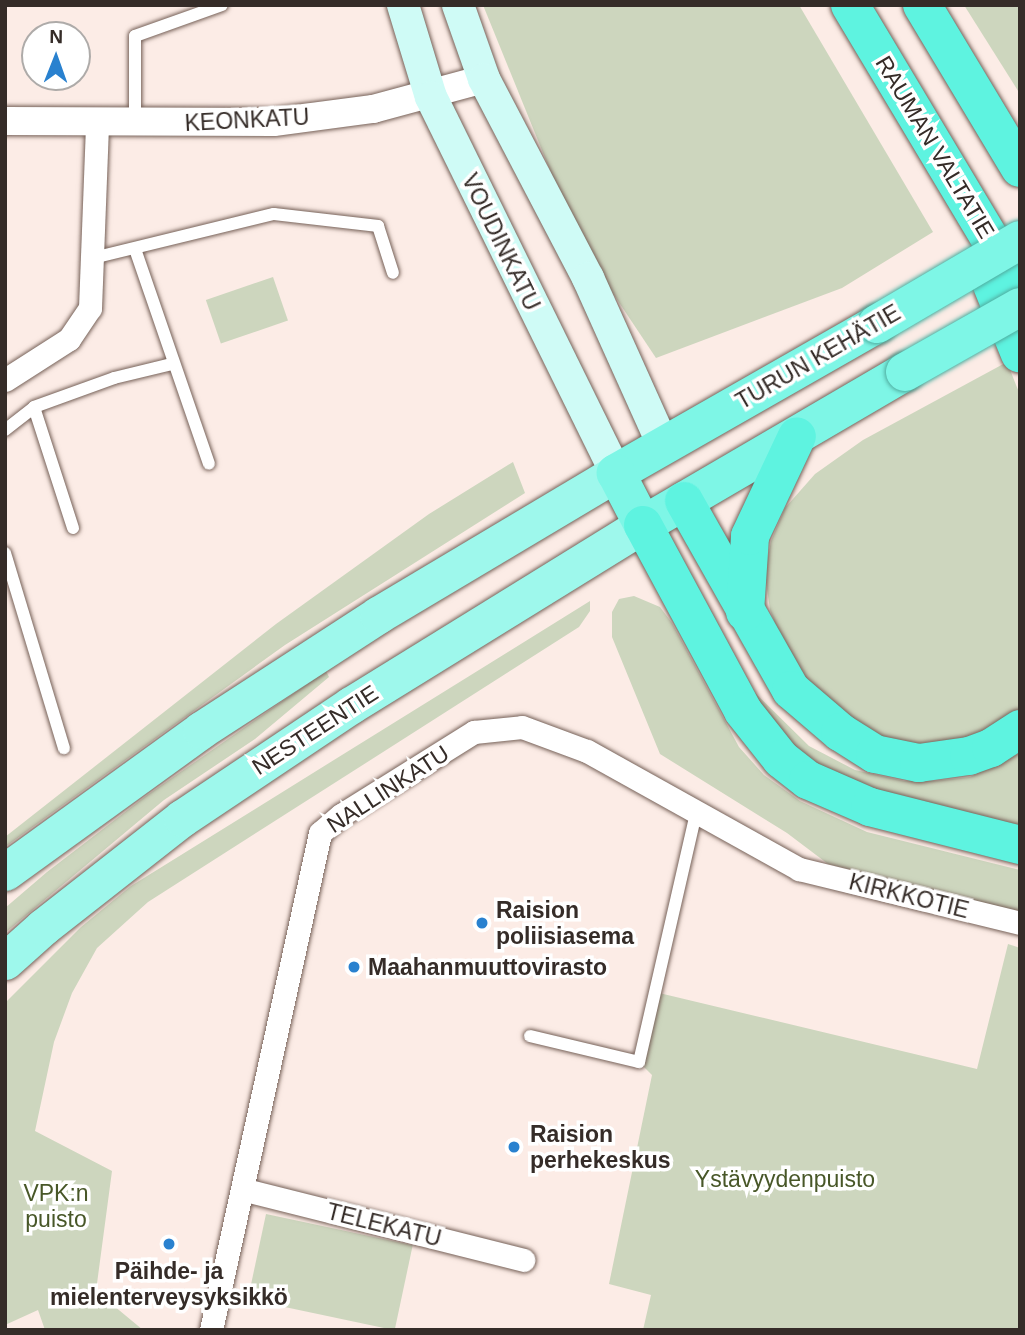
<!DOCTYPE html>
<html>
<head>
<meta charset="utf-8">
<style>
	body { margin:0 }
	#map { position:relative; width:1025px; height:1335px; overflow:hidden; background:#fcece6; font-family:Helvetica,sans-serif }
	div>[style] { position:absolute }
	.green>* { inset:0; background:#cdd6be; transform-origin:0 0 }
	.roads { filter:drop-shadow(0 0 2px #766158) drop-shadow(0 0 2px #766158) }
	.service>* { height:12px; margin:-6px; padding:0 6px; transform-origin:6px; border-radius:6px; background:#fff }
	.minor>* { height:23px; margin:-11.5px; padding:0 11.5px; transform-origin:11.5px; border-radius:11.5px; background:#fff }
	.tertiary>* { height:28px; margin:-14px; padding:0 14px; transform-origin:14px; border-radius:14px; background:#fff }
	.secondary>* { height:32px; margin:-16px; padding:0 16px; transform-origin:16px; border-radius:16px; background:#cffbf6 }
	.primary>* { height:37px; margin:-18.5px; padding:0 18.5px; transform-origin:18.5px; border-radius:18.5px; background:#9ef8ec }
	.trunk>* { height:38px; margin:-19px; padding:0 19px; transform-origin:19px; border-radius:19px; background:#7ef6e6 }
	.motorway>* { height:38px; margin:-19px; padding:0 19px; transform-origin:19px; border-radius:19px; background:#5ef3e0 }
	.bridges { filter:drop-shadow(0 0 2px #50ada0) drop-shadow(0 0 2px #50ada0) }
	.trunk-bridge>* { height:38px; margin:-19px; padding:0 19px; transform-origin:19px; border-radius:19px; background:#7ef6e6 }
	.dots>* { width:19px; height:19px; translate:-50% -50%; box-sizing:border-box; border:4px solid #fff; border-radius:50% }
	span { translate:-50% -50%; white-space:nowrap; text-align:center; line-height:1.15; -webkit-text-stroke:7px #fff; paint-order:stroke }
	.street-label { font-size:23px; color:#352c28 }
	.poi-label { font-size:23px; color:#352c28; font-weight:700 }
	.left { translate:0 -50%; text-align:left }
	.park-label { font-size:23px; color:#485728 }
	.frame { position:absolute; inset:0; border:7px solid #352c28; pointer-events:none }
	.north { position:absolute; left:21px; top:21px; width:70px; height:70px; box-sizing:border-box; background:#fff; border:2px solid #aeaba9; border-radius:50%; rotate:1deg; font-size:19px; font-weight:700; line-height:28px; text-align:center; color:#352c28 }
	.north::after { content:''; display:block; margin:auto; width:24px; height:32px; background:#2981cf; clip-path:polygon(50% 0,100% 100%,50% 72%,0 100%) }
</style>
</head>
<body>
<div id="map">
	<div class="green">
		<i style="clip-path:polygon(483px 5px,799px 5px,933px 232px,842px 288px,656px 358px,580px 244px)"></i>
		<i style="clip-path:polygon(964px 5px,1020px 5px,1020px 94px)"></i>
		<i style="left:273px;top:277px;width:46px;height:71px;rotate:71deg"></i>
		<i style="clip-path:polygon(1007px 362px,1020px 395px,1020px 708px,1003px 725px,945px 749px,881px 739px,856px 725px,792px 666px,770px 610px,765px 574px,771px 541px,785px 508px,815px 474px,863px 440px)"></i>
		<i style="clip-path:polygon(513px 462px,525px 493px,285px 645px,5px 847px,5px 837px,276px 624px,429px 514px)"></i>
		<i style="clip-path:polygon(634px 596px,660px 607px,672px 623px,739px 747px,764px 775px,800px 801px,867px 832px,1020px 870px,1020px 912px,828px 864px,787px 833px,660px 754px,612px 637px,612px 612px,619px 599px)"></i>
		<i style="clip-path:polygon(590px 601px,590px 611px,579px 627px,148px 902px,97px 948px,72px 993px,54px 1042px,35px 1131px,112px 1171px,96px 1291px,143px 1330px,45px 1330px,38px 1310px,5px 1325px,5px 1003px,81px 927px,131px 886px)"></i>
		<i style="clip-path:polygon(326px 671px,329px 677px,255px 739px,164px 800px,5px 933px,5px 908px,47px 872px,146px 796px)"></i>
		<i style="clip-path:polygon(742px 680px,809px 746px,855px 770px,904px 781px,934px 781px,970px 777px,1020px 753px,1020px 836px,803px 770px)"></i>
		<i style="clip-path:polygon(1008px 944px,1020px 948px,1020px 1330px,643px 1330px,651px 1295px,609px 1284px,652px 1075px,639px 1062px,655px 992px,977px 1069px)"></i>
		<i style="left:266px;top:1214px;width:150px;height:87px;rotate:12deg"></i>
	</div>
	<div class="roads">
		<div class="service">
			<i style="left:135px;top:124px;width:88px;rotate:-90deg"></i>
			<i style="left:135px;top:36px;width:92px;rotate:-19.6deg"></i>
			<i style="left:135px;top:249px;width:227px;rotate:71deg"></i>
			<i style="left:93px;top:258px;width:186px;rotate:-13.7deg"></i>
			<i style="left:274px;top:214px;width:105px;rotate:6.6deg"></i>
			<i style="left:378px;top:226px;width:49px;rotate:72.3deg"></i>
			<i style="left:5px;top:430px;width:37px;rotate:-38deg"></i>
			<i style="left:73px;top:528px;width:127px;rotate:-107.9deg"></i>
			<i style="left:34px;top:407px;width:85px;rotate:-19.9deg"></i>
			<i style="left:114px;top:378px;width:60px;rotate:-13.6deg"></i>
			<i style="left:5px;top:553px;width:204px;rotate:73.2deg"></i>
			<i style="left:530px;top:1036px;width:112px;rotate:13.4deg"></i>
			<i style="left:639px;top:1062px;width:254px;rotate:-77.1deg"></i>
		</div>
		<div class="minor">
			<i style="left:5px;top:380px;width:76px;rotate:-32.6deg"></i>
			<i style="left:69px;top:339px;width:37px;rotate:-56deg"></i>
			<i style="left:90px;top:308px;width:184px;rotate:-87.8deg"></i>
			<i style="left:245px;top:1190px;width:287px;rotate:14.1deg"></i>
			<i style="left:211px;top:1330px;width:509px;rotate:-77.63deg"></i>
			<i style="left:320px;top:833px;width:28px;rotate:-41deg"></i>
			<i style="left:341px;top:815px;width:157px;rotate:-32deg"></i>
			<i style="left:474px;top:732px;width:48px;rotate:-5.9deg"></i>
			<i style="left:522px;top:727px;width:69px;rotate:20.3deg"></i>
			<i style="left:587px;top:751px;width:243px;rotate:29.1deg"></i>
			<i style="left:799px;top:869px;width:228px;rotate:13.7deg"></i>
		</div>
		<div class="tertiary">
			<i style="left:5px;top:121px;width:269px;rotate:0.2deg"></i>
			<i style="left:274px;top:122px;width:100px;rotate:-7.5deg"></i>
			<i style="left:373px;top:109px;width:115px;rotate:-15.1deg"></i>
		</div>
		<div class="secondary">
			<i style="left:403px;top:5px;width:96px;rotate:73.1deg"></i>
			<i style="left:431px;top:97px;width:419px;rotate:63.8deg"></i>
			<i style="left:458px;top:5px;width:78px;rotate:70.6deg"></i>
			<i style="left:484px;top:79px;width:225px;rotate:62.4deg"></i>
			<i style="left:588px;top:278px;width:183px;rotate:65.8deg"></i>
		</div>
		<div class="primary">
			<i style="left:5px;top:872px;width:242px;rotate:-35.9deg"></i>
			<i style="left:201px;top:730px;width:211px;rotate:-33deg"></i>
			<i style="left:378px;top:615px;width:277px;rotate:-30.8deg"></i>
			<i style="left:5px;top:961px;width:51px;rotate:-41.8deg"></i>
			<i style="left:43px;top:927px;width:177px;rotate:-38.1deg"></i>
			<i style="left:182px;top:818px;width:203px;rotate:-33.8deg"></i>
			<i style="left:351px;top:705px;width:343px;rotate:-31.7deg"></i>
		</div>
		<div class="trunk">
			<i style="left:877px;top:324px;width:301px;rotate:150.3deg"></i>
			<i style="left:616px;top:473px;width:59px;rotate:62.6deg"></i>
			<i style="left:643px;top:525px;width:303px;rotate:-30.3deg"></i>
		</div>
		<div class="motorway">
			<i style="left:850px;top:5px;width:331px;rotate:59.1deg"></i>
			<i style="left:922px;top:5px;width:190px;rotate:59deg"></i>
			<i style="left:992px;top:285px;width:74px;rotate:67.9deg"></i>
			<i style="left:684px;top:501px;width:217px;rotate:60.5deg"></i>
			<i style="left:791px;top:690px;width:65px;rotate:40.6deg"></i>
			<i style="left:840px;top:732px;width:41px;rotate:32.2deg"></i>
			<i style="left:875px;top:754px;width:45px;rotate:11.6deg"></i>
			<i style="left:919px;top:763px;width:50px;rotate:-8deg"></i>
			<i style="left:969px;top:756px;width:23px;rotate:-20deg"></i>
			<i style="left:991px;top:748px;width:35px;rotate:-33deg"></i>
			<i style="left:643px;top:525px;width:211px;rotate:61.7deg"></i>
			<i style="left:743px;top:711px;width:61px;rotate:51.6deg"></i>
			<i style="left:781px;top:759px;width:34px;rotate:38deg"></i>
			<i style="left:808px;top:780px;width:68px;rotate:23.5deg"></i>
			<i style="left:870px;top:807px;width:155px;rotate:14.2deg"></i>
			<i style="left:745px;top:612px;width:76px;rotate:-86.2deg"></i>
			<i style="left:750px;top:536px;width:110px;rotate:-64.8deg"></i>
		</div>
	</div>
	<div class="bridges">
		<div class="trunk-bridge">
			<i style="left:877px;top:324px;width:166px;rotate:-30.4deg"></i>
			<i style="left:905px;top:372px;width:132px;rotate:-29.5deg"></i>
		</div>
	</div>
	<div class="dots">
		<i style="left:482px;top:923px;background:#2981cf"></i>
		<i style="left:354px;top:967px;background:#2981cf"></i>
		<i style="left:514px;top:1147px;background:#2981cf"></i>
		<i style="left:169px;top:1244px;background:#2981cf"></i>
	</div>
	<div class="street-label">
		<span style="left:247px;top:120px;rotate:-3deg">KEONKATU</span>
		<span style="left:935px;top:147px;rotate:59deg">RAUMAN VALTATIE</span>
		<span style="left:501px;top:242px;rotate:64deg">VOUDINKATU</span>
		<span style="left:818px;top:357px;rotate:-30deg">TURUN KEHÄTIE</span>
		<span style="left:315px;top:730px;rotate:-33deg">NESTEENTIE</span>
		<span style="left:388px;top:789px;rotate:-33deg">NALLINKATU</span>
		<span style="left:909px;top:896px;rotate:14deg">KIRKKOTIE</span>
		<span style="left:384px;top:1225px;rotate:14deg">TELEKATU</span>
	</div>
	<div class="poi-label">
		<span class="left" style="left:496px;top:923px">Raision<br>poliisiasema</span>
		<span class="left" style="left:368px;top:967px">Maahanmuuttovirasto</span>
		<span class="left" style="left:530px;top:1147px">Raision<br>perhekeskus</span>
		<span style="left:169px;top:1284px">Päihde- ja<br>mielenterveysyksikkö</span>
	</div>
	<div class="park-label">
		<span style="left:785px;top:1179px">Ystävyydenpuisto</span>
		<span style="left:56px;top:1206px">VPK:n<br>puisto</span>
	</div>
	<div class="frame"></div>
	<div class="north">N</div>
</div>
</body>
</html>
